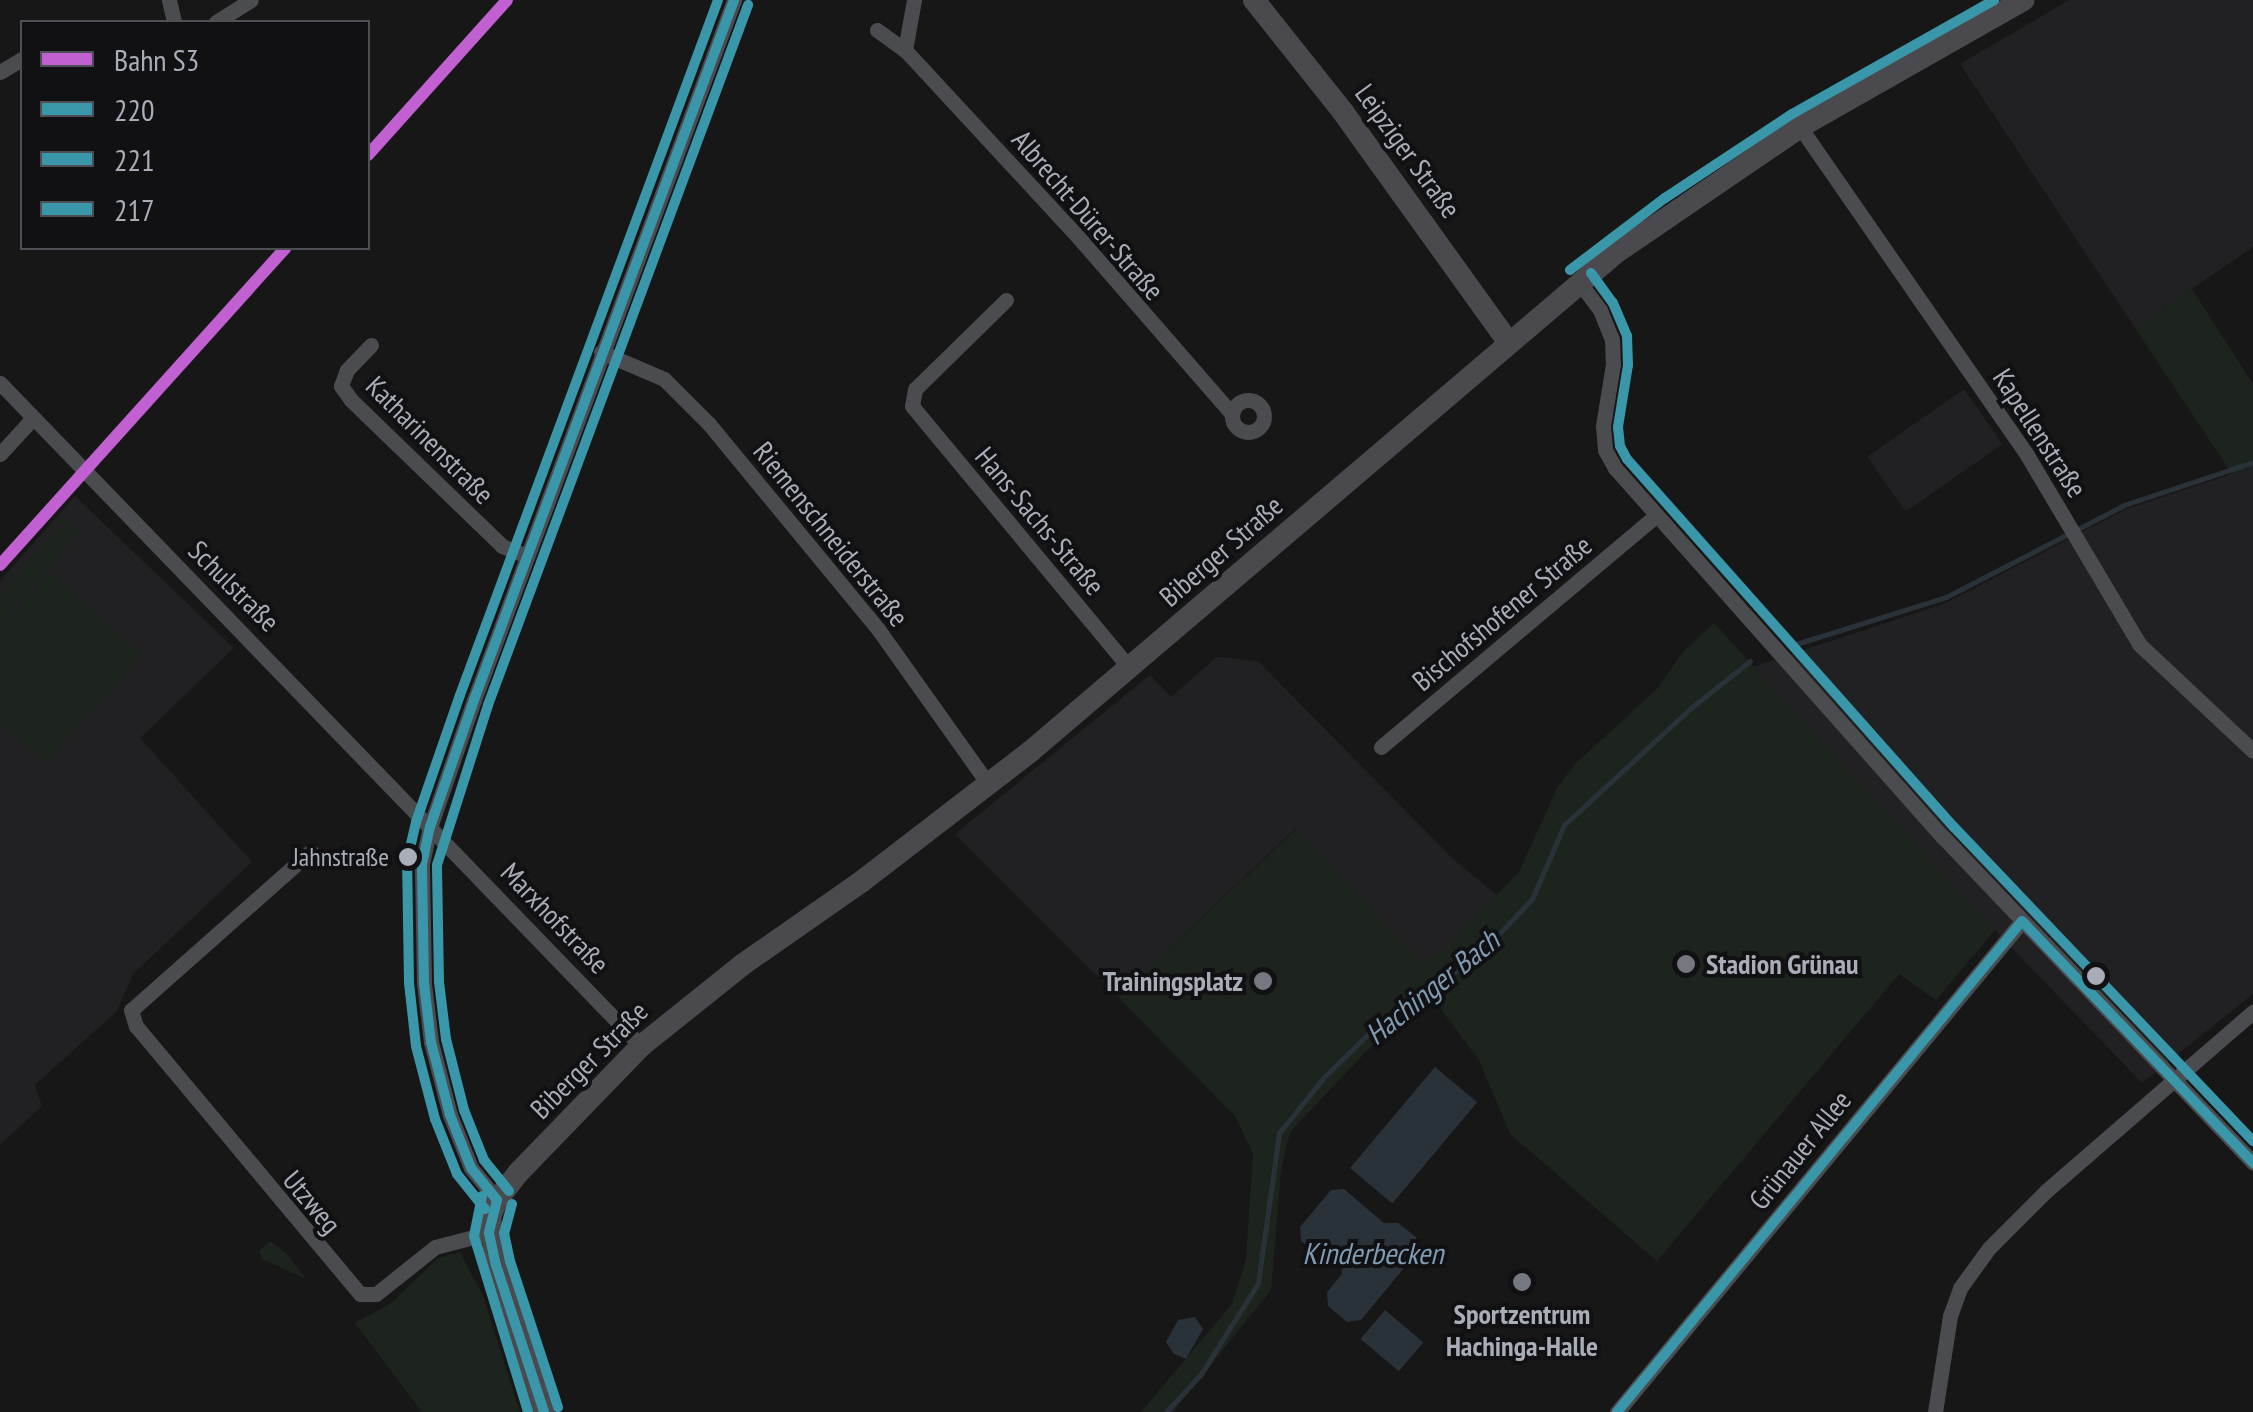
<!DOCTYPE html>
<html>
<head>
<meta charset="utf-8">
<style>
	body { margin:0 }
	#map { position:relative; width:2253px; height:1412px; overflow:hidden; background:#171717; font-family:"PT Sans Narrow",sans-serif }
	div>[style] { position:absolute }
	.built>* { inset:0; background:#212123; transform-origin:0 0 }
	.green>* { inset:0; background:#1d241e }
	.water>* { inset:0; background:#2a3239; transform-origin:0 0 }
	.stream>* { height:5px; margin:-2.5px; padding:0 2.5px; transform-origin:2.5px; border-radius:2.5px; background:#2a3239 }
	.street>* { height:15px; margin:-7.5px; padding:0 7.5px; transform-origin:7.5px; border-radius:7.5px; background:#4b4c50 }
	.street>.ring { margin:-7.5px; padding:0; box-sizing:content-box; background:none; border:15px solid #4b4c50; border-radius:50% }
	.secondary>* { height:22px; margin:-11px; padding:0 11px; transform-origin:11px; border-radius:11px; background:#4a4a4e }
	.bus-1>* { height:10px; margin:-5px; padding:0 5px; transform-origin:5px; border-radius:5px; background:#3a96a9 }
	.bus-2>* { height:10px; margin:-5px; padding:0 5px; transform-origin:5px; border-radius:5px; background:#3a96a9 }
	.bus-3>* { height:10px; margin:-5px; padding:0 5px; transform-origin:5px; border-radius:5px; background:#3a96a9 }
	.rail-1>* { height:12px; margin:-6px; padding:0 6px; transform-origin:6px; border-radius:6px; background:#c160d1 }
	.dots>* { width:28px; height:28px; translate:-50% -50%; box-sizing:border-box; border:5px solid #111113; border-radius:50% }
	span { translate:-50% -50%; white-space:nowrap; text-align:center; line-height:1.15; -webkit-text-stroke:8px #111113; paint-order:stroke }
	.bus-label { font-size:26px; color:#a8adb8 }
	.right { translate:-100% -50%; text-align:right }
	.street-label { font-size:28px; color:#a8adb8 }
	.poi-label { font-size:28px; color:#a8adb8; font-weight:700 }
	.left { translate:0 -50%; text-align:left }
	.water-label { font-size:30px; color:#7f9bb3; font-style:italic }
	.legend { position:absolute; left:20px; top:20px; width:350px; height:230px; box-sizing:border-box; background:#111113; border:2px solid #4d4f55; margin:0; padding:12px 18px; list-style:none; font-size:30px; color:#a8adb8 }
	.legend li { display:flex; align-items:center; gap:20px; height:50px }
	.legend b { width:50px; border:2px solid #4d4f55 }
</style>
</head>
<body>
<div id="map">
	<div class="built">
		<i style="clip-path:polygon(2069px 0,2253px 0,2253px 247px,2135px 328px,1960px 64px)"></i>
		<i style="left:1964px;top:389px;width:67px;height:118px;rotate:55deg"></i>
		<i style="clip-path:polygon(2253px 467px,2253px 994px,2142px 1083px,1927px 860px,1752px 667px,1946px 603px,2126px 509px)"></i>
		<i style="clip-path:polygon(75px 496px,234px 648px,140px 738px,252px 862px,133px 974px,116px 1012px,35px 1085px,42px 1106px,0 1145px,0 581px)"></i>
		<i style="clip-path:polygon(1217px 657px,1258px 661px,1454px 860px,1498px 896px,1443px 950px,1421px 960px,1295px 829px,1118px 997px,955px 834px,1150px 675px,1171px 697px)"></i>
	</div>
	<div class="green">
		<i style="clip-path:polygon(2192px 289px,2253px 384px,2253px 467px,2232px 474px,2135px 328px)"></i>
		<i style="clip-path:polygon(66px 519px,80px 532px,0 623px,0 594px)"></i>
		<i style="clip-path:polygon(50px 572px,143px 655px,46px 763px,0 723px,0 628px)"></i>
		<i style="clip-path:polygon(1714px 623px,1995px 930px,1936px 1000px,1899px 974px,1657px 1261px,1510px 1134px,1479px 1060px,1431px 996px,1378px 1039px,1290px 1132px,1281px 1170px,1271px 1290px,1173px 1412px,1141px 1412px,1232px 1304px,1246px 1259px,1253px 1154px,1235px 1116px,1118px 997px,1296px 829px,1421px 960px,1443px 950px,1519px 872px,1557px 788px,1575px 764px,1657px 689px,1683px 652px)"></i>
		<i style="clip-path:polygon(270px 1241px,286px 1253px,306px 1279px,262px 1259px,259px 1251px)"></i>
		<i style="clip-path:polygon(460px 1252px,483px 1296px,520px 1412px,422px 1412px,355px 1323px,390px 1304px,438px 1258px)"></i>
	</div>
	<div class="water">
		<i style="left:1435px;top:1067px;width:55px;height:132px;rotate:40deg"></i>
		<i style="clip-path:polygon(1344px 1189px,1384px 1223px,1398px 1223px,1416px 1237px,1418px 1251px,1361px 1320px,1347px 1322px,1328px 1306px,1327px 1292px,1342px 1274px,1341px 1262px,1329px 1253px,1317px 1254px,1301px 1241px,1300px 1227px,1331px 1190px)"></i>
		<i style="left:1385px;top:1310px;width:50px;height:38px;rotate:40deg"></i>
		<i style="clip-path:polygon(1195px 1317px,1203px 1329px,1186px 1359px,1174px 1354px,1166px 1342px,1178px 1320px)"></i>
	</div>
	<div class="stream">
		<i style="left:1796px;top:644px;width:157px;rotate:-17.4deg"></i>
		<i style="left:1946px;top:597px;width:200px;rotate:-27.3deg"></i>
		<i style="left:2124px;top:505px;width:136px;rotate:-18.4deg"></i>
		<i style="left:1166px;top:1412px;width:52px;rotate:-47.4deg"></i>
		<i style="left:1201px;top:1374px;width:107px;rotate:-57.9deg"></i>
		<i style="left:1258px;top:1283px;width:151px;rotate:-82deg"></i>
		<i style="left:1279px;top:1133px;width:73px;rotate:-51.1deg"></i>
		<i style="left:1325px;top:1076px;width:62px;rotate:-44.3deg"></i>
		<i style="left:1369px;top:1033px;width:135px;rotate:-35.3deg"></i>
		<i style="left:1479px;top:955px;width:77px;rotate:-46.6deg"></i>
		<i style="left:1532px;top:899px;width:81px;rotate:-66.6deg"></i>
		<i style="left:1564px;top:825px;width:174px;rotate:-42.7deg"></i>
		<i style="left:1692px;top:707px;width:74px;rotate:-38.4deg"></i>
	</div>
	<div class="street">
		<i style="left:169px;top:0;width:23px;rotate:77deg"></i>
		<i style="left:914px;top:0;width:51px;rotate:100.2deg"></i>
		<i style="left:905px;top:50px;width:256px;rotate:47.2deg"></i>
		<i style="left:1079px;top:238px;width:233px;rotate:49deg"></i>
		<i style="left:216px;top:22px;width:41px;rotate:-32.2deg"></i>
		<i style="left:877px;top:30px;width:34px;rotate:36deg"></i>
		<i style="left:0;top:72px;width:26px;rotate:-31deg"></i>
		<i style="left:1800px;top:127px;width:399px;rotate:55.3deg"></i>
		<i style="left:2027px;top:455px;width:220px;rotate:59.3deg"></i>
		<i style="left:2139px;top:644px;width:156px;rotate:43.2deg"></i>
		<i style="left:1579px;top:282px;width:35px;rotate:53deg"></i>
		<i style="left:1600px;top:310px;width:31px;rotate:68deg"></i>
		<i style="left:1612px;top:339px;width:25px;rotate:88deg"></i>
		<i style="left:1613px;top:364px;width:63px;rotate:99.2deg"></i>
		<i style="left:1603px;top:426px;width:24px;rotate:85deg"></i>
		<i style="left:1605px;top:450px;width:21px;rotate:61deg"></i>
		<i style="left:1615px;top:468px;width:494px;rotate:48.4deg"></i>
		<i style="left:1943px;top:837px;width:450px;rotate:46.4deg"></i>
		<i style="left:1006px;top:300px;width:127px;rotate:135.6deg"></i>
		<i style="left:915px;top:389px;width:17px;rotate:100deg"></i>
		<i style="left:912px;top:406px;width:342px;rotate:50.3deg"></i>
		<i style="left:371px;top:345px;width:35px;rotate:134deg"></i>
		<i style="left:347px;top:370px;width:17px;rotate:111deg"></i>
		<i style="left:341px;top:386px;width:17px;rotate:54deg"></i>
		<i style="left:351px;top:400px;width:210px;rotate:44deg"></i>
		<i style="left:502px;top:546px;width:27px;rotate:22deg"></i>
		<i style="left:601px;top:352px;width:69px;rotate:23.2deg"></i>
		<i style="left:664px;top:379px;width:64px;rotate:45deg"></i>
		<i style="left:709px;top:424px;width:266px;rotate:50.5deg"></i>
		<i style="left:878px;top:629px;width:191px;rotate:54.6deg"></i>
		<i style="left:0;top:383px;width:922px;rotate:45.97deg"></i>
		<i class="ring" style="left:1232px;top:400px;width:17px;height:17px"></i>
		<i style="left:0;top:454px;width:49px;rotate:-47.5deg"></i>
		<i style="left:1381px;top:747px;width:358px;rotate:-40.1deg"></i>
		<i style="left:311px;top:851px;width:240px;rotate:138.5deg"></i>
		<i style="left:131px;top:1010px;width:17px;rotate:73deg"></i>
		<i style="left:136px;top:1026px;width:349px;rotate:50.1deg"></i>
		<i style="left:360px;top:1294px;width:16px"></i>
		<i style="left:376px;top:1294px;width:75px;rotate:-38.5deg"></i>
		<i style="left:435px;top:1247px;width:56px;rotate:-14.5deg"></i>
		<i style="left:497px;top:1200px;width:41px;rotate:-129.1deg"></i>
		<i style="left:471px;top:1168px;width:57px;rotate:-111.6deg"></i>
		<i style="left:450px;top:1115px;width:75px;rotate:-104.6deg"></i>
		<i style="left:431px;top:1042px;width:59px;rotate:-96.8deg"></i>
		<i style="left:424px;top:983px;width:119px;rotate:-91deg"></i>
		<i style="left:422px;top:864px;width:38px;rotate:-78deg"></i>
		<i style="left:430px;top:827px;width:134px;rotate:-70.9deg"></i>
		<i style="left:474px;top:700px;width:747px;rotate:-69.62deg"></i>
		<i style="left:1617px;top:1412px;width:636px;rotate:-50.48deg"></i>
		<i style="left:1935px;top:1412px;width:97px;rotate:-81.1deg"></i>
		<i style="left:1950px;top:1316px;width:30px;rotate:-70deg"></i>
		<i style="left:1960px;top:1288px;width:49px;rotate:-54.1deg"></i>
		<i style="left:1989px;top:1248px;width:81px;rotate:-45deg"></i>
		<i style="left:2046px;top:1191px;width:274px;rotate:-40.9deg"></i>
	</div>
	<div class="secondary">
		<i style="left:1254px;top:0;width:143px;rotate:51.5deg"></i>
		<i style="left:1343px;top:112px;width:284px;rotate:54.3deg"></i>
		<i style="left:544px;top:1412px;width:155px;rotate:-108.1deg"></i>
		<i style="left:496px;top:1265px;width:48px;rotate:-97.1deg"></i>
		<i style="left:490px;top:1217px;width:18px;rotate:-68deg"></i>
		<i style="left:497px;top:1200px;width:34px;rotate:-52deg"></i>
		<i style="left:518px;top:1173px;width:177px;rotate:-45.9deg"></i>
		<i style="left:641px;top:1046px;width:129px;rotate:-38.7deg"></i>
		<i style="left:742px;top:965px;width:145px;rotate:-34.9deg"></i>
		<i style="left:861px;top:882px;width:215px;rotate:-37.6deg"></i>
		<i style="left:1031px;top:751px;width:770px;rotate:-40.42deg"></i>
		<i style="left:1617px;top:252px;width:222px;rotate:-34.3deg"></i>
		<i style="left:1800px;top:127px;width:257px;rotate:-29.6deg"></i>
	</div>
	<div class="bus-1">
		<i style="left:2022px;top:921px;width:335px;rotate:46.3deg"></i>
		<i style="left:497px;top:1200px;width:41px;rotate:-129.1deg"></i>
		<i style="left:471px;top:1168px;width:57px;rotate:-111.6deg"></i>
		<i style="left:450px;top:1115px;width:75px;rotate:-104.6deg"></i>
		<i style="left:431px;top:1042px;width:59px;rotate:-96.8deg"></i>
		<i style="left:424px;top:983px;width:119px;rotate:-91deg"></i>
		<i style="left:422px;top:864px;width:38px;rotate:-78deg"></i>
		<i style="left:430px;top:827px;width:134px;rotate:-70.9deg"></i>
		<i style="left:474px;top:700px;width:747px;rotate:-69.62deg"></i>
		<i style="left:497px;top:1200px;width:34px;rotate:104deg"></i>
		<i style="left:489px;top:1233px;width:33px;rotate:78deg"></i>
		<i style="left:496px;top:1265px;width:155px;rotate:71.9deg"></i>
		<i style="left:1617px;top:1412px;width:636px;rotate:-50.48deg"></i>
	</div>
	<div class="bus-2">
		<i style="left:509px;top:1191px;width:40px;rotate:-129deg"></i>
		<i style="left:484px;top:1160px;width:54px;rotate:-111.8deg"></i>
		<i style="left:464px;top:1110px;width:73px;rotate:-104.2deg"></i>
		<i style="left:446px;top:1039px;width:57px;rotate:-97deg"></i>
		<i style="left:439px;top:982px;width:117px;rotate:-91deg"></i>
		<i style="left:437px;top:865px;width:168px;rotate:-72.3deg"></i>
		<i style="left:488px;top:705px;width:747px;rotate:-69.62deg"></i>
		<i style="left:482px;top:1196px;width:41px;rotate:101.3deg"></i>
		<i style="left:474px;top:1236px;width:184px;rotate:72.9deg"></i>
	</div>
	<div class="bus-3">
		<i style="left:1570px;top:270px;width:119px;rotate:-37.2deg"></i>
		<i style="left:1665px;top:198px;width:152px;rotate:-33.5deg"></i>
		<i style="left:1792px;top:114px;width:232px;rotate:-29.4deg"></i>
		<i style="left:1591px;top:273px;width:37px;rotate:54deg"></i>
		<i style="left:1613px;top:303px;width:36px;rotate:67deg"></i>
		<i style="left:1627px;top:336px;width:29px;rotate:88deg"></i>
		<i style="left:1628px;top:365px;width:63px;rotate:99.2deg"></i>
		<i style="left:1618px;top:427px;width:19px;rotate:84deg"></i>
		<i style="left:1620px;top:446px;width:15px;rotate:62deg"></i>
		<i style="left:1627px;top:459px;width:492px;rotate:48.4deg"></i>
		<i style="left:1954px;top:827px;width:434px;rotate:46.4deg"></i>
		<i style="left:512px;top:1204px;width:30px;rotate:105deg"></i>
		<i style="left:504px;top:1233px;width:29px;rotate:78deg"></i>
		<i style="left:510px;top:1261px;width:154px;rotate:71.8deg"></i>
		<i style="left:485px;top:1209px;width:45px;rotate:-128.7deg"></i>
		<i style="left:457px;top:1174px;width:59px;rotate:-111.8deg"></i>
		<i style="left:435px;top:1119px;width:75px;rotate:-104.6deg"></i>
		<i style="left:416px;top:1046px;width:63px;rotate:-96.3deg"></i>
		<i style="left:409px;top:983px;width:122px;rotate:-90.9deg"></i>
		<i style="left:407px;top:861px;width:40px;rotate:-77deg"></i>
		<i style="left:416px;top:822px;width:134px;rotate:-70.9deg"></i>
		<i style="left:460px;top:695px;width:741px;rotate:-69.63deg"></i>
	</div>
	<div class="rail-1">
		<i style="left:368px;top:155px;width:208px;rotate:-48.1deg"></i>
		<i style="left:0;top:565px;width:426px;rotate:-48deg"></i>
	</div>
	<div class="dots">
		<i style="left:408px;top:857px;background:#a8adb8"></i>
		<i style="left:1686px;top:964px;background:#757880"></i>
		<i style="left:2096px;top:976px;background:#a8adb8"></i>
		<i style="left:1263px;top:981px;background:#757880"></i>
		<i style="left:1522px;top:1282px;background:#757880"></i>
	</div>
	<div class="bus-label">
		<span class="right" style="left:389px;top:857px">Jahnstraße</span>
	</div>
	<div class="street-label">
		<span style="left:1408px;top:151px;rotate:54deg">Leipziger Straße</span>
		<span style="left:1088px;top:215px;rotate:49deg">Albrecht-Dürer-Straße</span>
		<span style="left:2040px;top:433px;rotate:57deg">Kapellenstraße</span>
		<span style="left:430px;top:440px;rotate:45deg">Katharinenstraße</span>
		<span style="left:1040px;top:521px;rotate:50deg">Hans-Sachs-Straße</span>
		<span style="left:831px;top:534px;rotate:51deg">Riemenschneiderstraße</span>
		<span style="left:1221px;top:551px;rotate:-41deg">Biberger Straße</span>
		<span style="left:234px;top:586px;rotate:45deg">Schulstraße</span>
		<span style="left:1502px;top:613px;rotate:-40deg">Bischofshofener Straße</span>
		<span style="left:555px;top:918px;rotate:46deg">Marxhofstraße</span>
		<span style="left:589px;top:1060px;rotate:-45deg">Biberger Straße</span>
		<span style="left:1800px;top:1150px;rotate:-51deg">Grünauer Allee</span>
		<span style="left:312px;top:1202px;rotate:50deg">Utzweg</span>
	</div>
	<div class="poi-label">
		<span class="left" style="left:1706px;top:964px">Stadion Grünau</span>
		<span class="right" style="left:1243px;top:981px">Trainingsplatz</span>
		<span style="left:1522px;top:1330px">Sportzentrum<br>Hachinga-Halle</span>
	</div>
	<div class="water-label">
		<span style="left:1432px;top:987px;rotate:-39deg">Hachinger Bach</span>
		<span style="left:1373px;top:1253px">Kinderbecken</span>
	</div>
	<ul class="legend">
	<li><b style="height:12px;background:#c160d1"></b>Bahn S3</li>
	<li><b style="height:12px;background:#3a96a9"></b>220</li>
	<li><b style="height:12px;background:#3a96a9"></b>221</li>
	<li><b style="height:12px;background:#3a96a9"></b>217</li>
	</ul>
</div>
</body>
</html>
